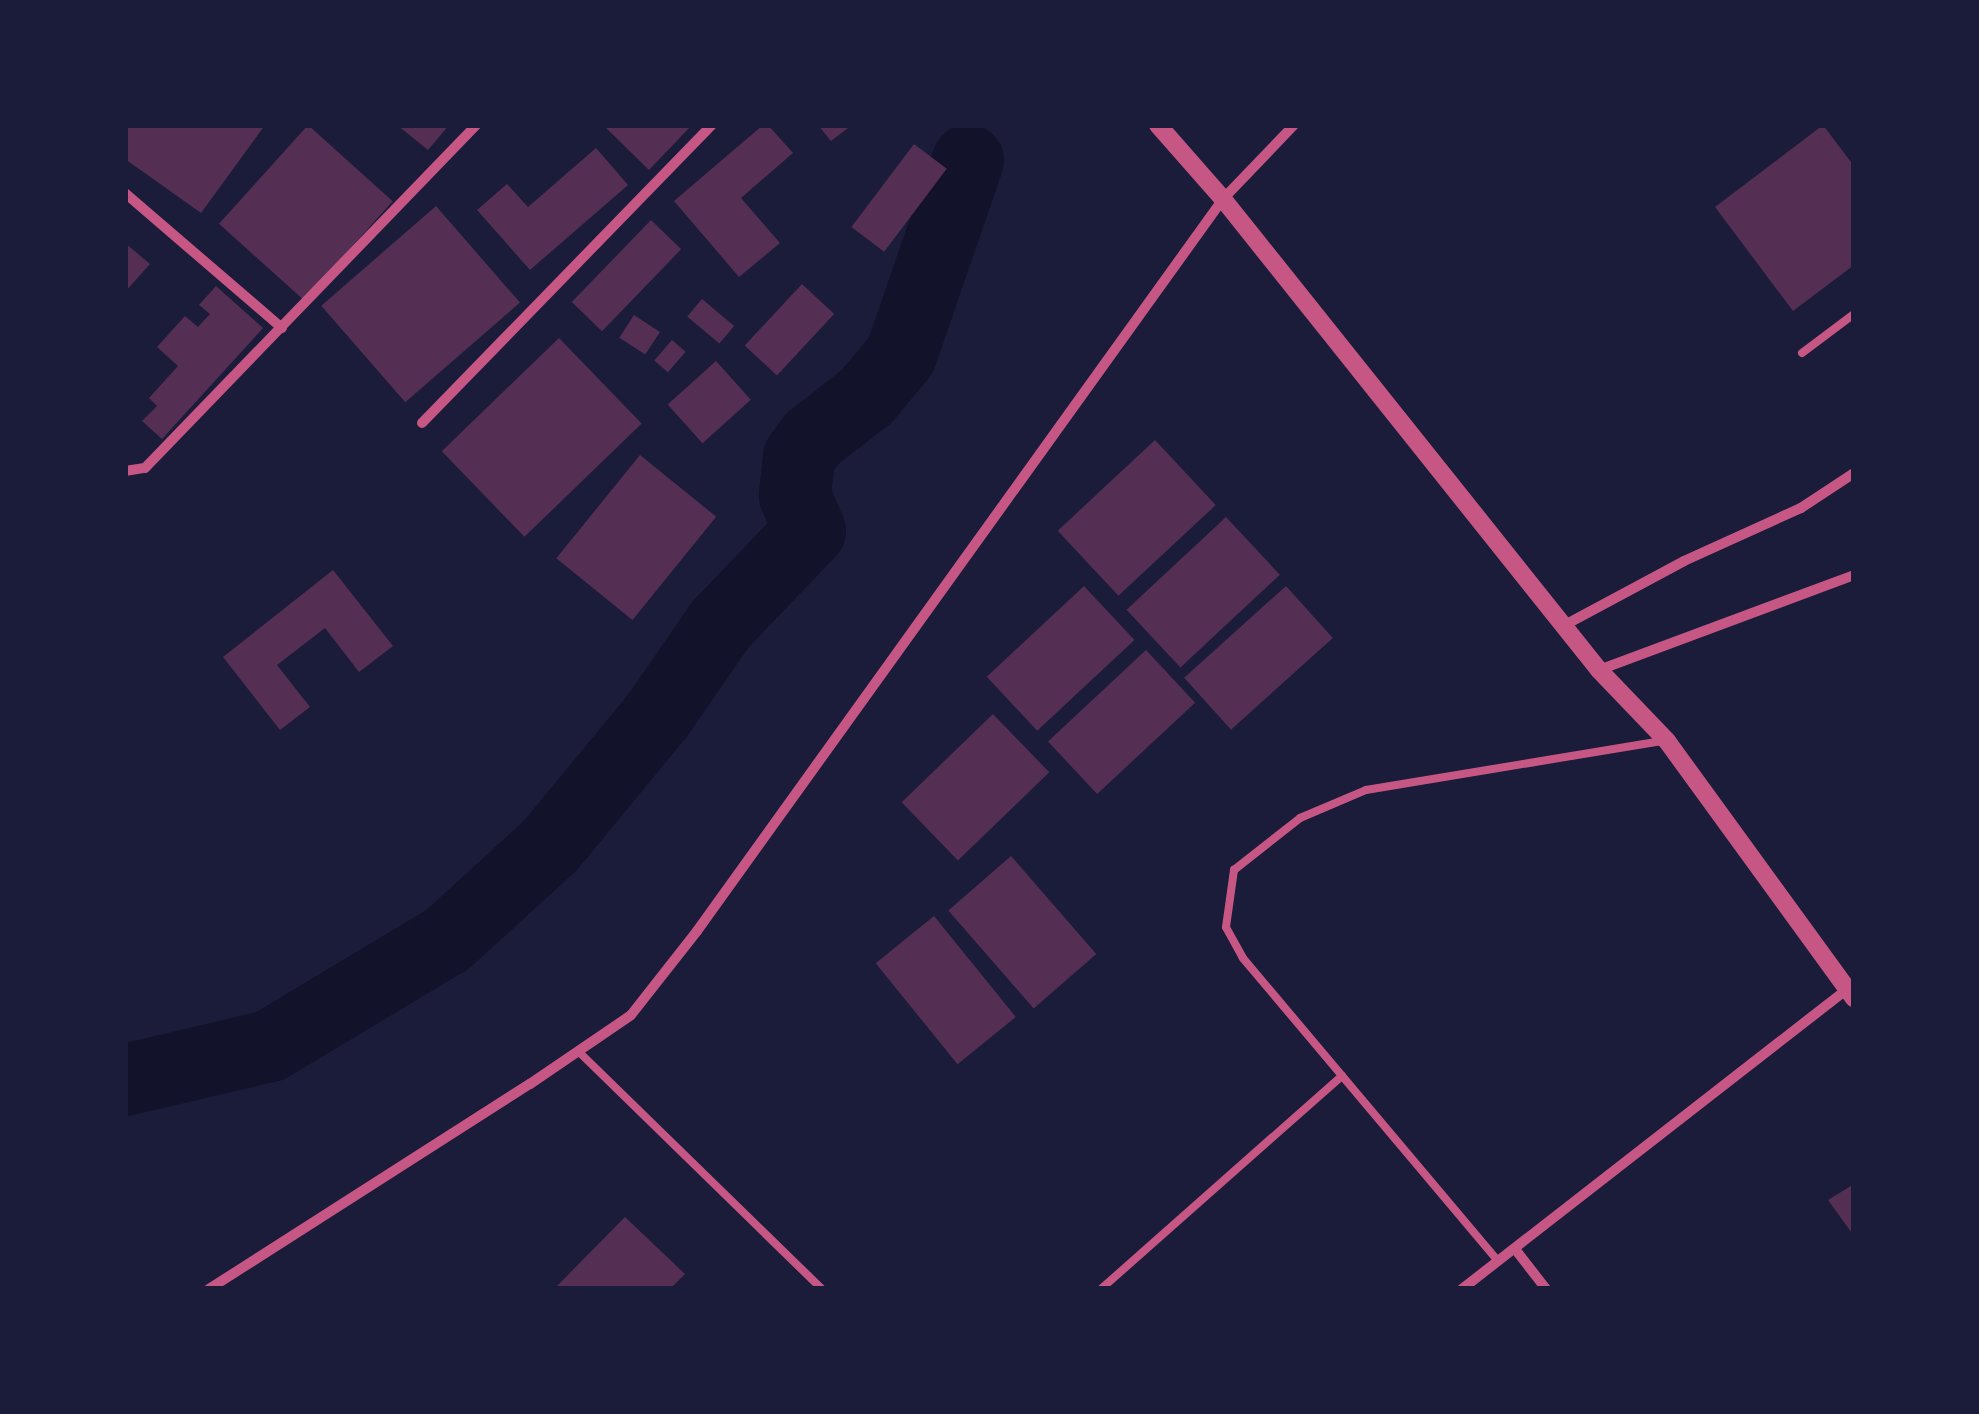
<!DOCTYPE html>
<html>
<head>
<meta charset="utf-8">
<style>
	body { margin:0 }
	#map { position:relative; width:1979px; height:1414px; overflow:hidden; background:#1b1b3a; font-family:"Varela Round",sans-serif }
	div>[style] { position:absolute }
	.river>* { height:72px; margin:-36px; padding:0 36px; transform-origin:36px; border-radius:36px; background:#12122b }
	.building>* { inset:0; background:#542f53; transform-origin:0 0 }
	.service>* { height:8px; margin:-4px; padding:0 4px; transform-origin:4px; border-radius:4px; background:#c65784 }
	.minor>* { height:10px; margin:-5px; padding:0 5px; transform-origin:5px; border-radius:5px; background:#c65784 }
	.tertiary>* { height:18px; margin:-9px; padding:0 9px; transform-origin:9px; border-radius:9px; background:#c65784 }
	span { translate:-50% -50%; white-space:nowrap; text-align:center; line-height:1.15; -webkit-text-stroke:10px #1b1b3a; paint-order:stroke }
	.frame { position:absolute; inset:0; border:128px solid #1b1b3a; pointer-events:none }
</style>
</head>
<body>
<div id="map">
	<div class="river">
		<i style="left:125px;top:1080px;width:149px;rotate:-13.2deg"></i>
		<i style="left:270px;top:1046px;width:208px;rotate:-31deg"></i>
		<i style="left:448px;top:939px;width:138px;rotate:-42.4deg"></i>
		<i style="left:550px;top:846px;width:170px;rotate:-50.5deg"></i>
		<i style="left:658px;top:715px;width:109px;rotate:-55.4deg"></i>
		<i style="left:720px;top:625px;width:130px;rotate:-46.2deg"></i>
		<i style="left:810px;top:531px;width:39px;rotate:-113deg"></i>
		<i style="left:795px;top:495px;width:38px;rotate:-84deg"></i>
		<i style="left:799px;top:457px;width:22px;rotate:-54deg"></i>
		<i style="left:812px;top:439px;width:70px;rotate:-38deg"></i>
		<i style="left:867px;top:396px;width:53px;rotate:-50.3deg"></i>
		<i style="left:901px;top:355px;width:206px;rotate:-71deg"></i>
	</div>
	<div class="building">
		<i style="clip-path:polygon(125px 125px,265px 125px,201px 213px,125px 159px)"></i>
		<i style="left:308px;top:125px;width:114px;height:133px;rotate:42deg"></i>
		<i style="clip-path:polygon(397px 125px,449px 125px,428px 150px)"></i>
		<i style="clip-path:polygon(603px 125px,692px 125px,649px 170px)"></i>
		<i style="clip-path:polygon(763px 125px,768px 125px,793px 153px,741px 198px,780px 243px,739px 277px,674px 201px)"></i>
		<i style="clip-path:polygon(818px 125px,852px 125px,831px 141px)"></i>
		<i style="clip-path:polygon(1823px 125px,1854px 166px,1854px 265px,1793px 311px,1715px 207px)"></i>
		<i style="left:914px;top:144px;width:41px;height:104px;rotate:37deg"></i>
		<i style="clip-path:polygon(596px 148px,628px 185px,530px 270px,477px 210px,507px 184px,528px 207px)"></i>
		<i style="left:436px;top:206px;width:128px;height:152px;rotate:49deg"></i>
		<i style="left:651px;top:220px;width:42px;height:114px;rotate:44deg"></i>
		<i style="clip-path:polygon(125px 243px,150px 264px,125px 292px)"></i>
		<i style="left:802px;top:284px;width:44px;height:84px;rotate:43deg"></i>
		<i style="clip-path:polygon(216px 286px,263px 328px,162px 439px,142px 421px,157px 406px,149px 398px,178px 366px,157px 347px,185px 316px,198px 327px,210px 314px,199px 305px)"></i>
		<i style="left:702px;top:299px;width:42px;height:23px;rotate:40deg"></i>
		<i style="left:634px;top:315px;width:31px;height:27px;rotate:33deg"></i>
		<i style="left:559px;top:338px;width:119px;height:163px;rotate:46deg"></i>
		<i style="left:672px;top:340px;width:18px;height:27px;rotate:41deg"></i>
		<i style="left:716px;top:361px;width:52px;height:65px;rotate:48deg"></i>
		<i style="left:1155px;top:440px;width:89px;height:133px;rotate:47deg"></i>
		<i style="left:640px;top:455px;width:98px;height:133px;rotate:39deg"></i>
		<i style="left:1226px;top:517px;width:79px;height:136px;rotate:47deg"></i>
		<i style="clip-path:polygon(333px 570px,393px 646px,359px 672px,325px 628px,277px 665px,310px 707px,280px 730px,223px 657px)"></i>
		<i style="left:1084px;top:586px;width:74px;height:133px;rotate:47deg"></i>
		<i style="left:1286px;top:586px;width:70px;height:137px;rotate:48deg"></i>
		<i style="left:1146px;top:650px;width:72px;height:134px;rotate:47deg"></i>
		<i style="left:993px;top:714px;width:81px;height:127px;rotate:46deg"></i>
		<i style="left:1011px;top:856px;width:130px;height:83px;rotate:49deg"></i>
		<i style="left:934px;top:916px;width:130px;height:75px;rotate:51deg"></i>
		<i style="clip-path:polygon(1854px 1184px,1854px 1236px,1828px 1200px)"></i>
		<i style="clip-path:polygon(625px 1217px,685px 1274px,670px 1289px,554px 1289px)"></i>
	</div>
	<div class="service">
		<i style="left:1802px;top:353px;width:65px;rotate:-36.9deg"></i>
		<i style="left:578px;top:1051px;width:341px;rotate:44.3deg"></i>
		<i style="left:1498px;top:1261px;width:396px;rotate:-130.1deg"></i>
		<i style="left:1243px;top:958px;width:35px;rotate:-119deg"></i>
		<i style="left:1226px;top:927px;width:58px;rotate:-82deg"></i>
		<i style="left:1234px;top:870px;width:84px;rotate:-38.2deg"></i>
		<i style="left:1300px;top:818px;width:72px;rotate:-23deg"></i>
		<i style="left:1366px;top:790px;width:300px;rotate:-9.4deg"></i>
		<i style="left:1101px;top:1289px;width:322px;rotate:-41.5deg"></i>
	</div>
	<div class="minor">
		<i style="left:125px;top:193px;width:207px;rotate:40.7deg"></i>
		<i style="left:422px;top:423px;width:416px;rotate:-45.8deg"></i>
		<i style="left:125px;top:471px;width:20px;rotate:-9deg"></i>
		<i style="left:145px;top:468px;width:477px;rotate:-46deg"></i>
		<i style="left:1563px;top:626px;width:137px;rotate:-28.2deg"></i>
		<i style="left:1684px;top:561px;width:128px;rotate:-24.4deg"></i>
		<i style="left:1801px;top:508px;width:64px;rotate:-33.4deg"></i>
		<i style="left:1599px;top:670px;width:272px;rotate:-20.4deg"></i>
		<i style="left:1515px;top:1249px;width:51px;rotate:52.2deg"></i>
		<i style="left:209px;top:1289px;width:381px;rotate:-32.6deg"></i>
		<i style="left:530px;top:1084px;width:122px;rotate:-34.3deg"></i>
		<i style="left:631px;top:1015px;width:107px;rotate:-51.8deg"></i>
		<i style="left:697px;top:931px;width:901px;rotate:-54.3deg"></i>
		<i style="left:1223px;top:199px;width:103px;rotate:-46.2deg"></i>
		<i style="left:1462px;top:1289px;width:489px;rotate:-37.9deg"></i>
	</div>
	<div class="tertiary">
		<i style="left:1158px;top:125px;width:98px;rotate:48.7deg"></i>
		<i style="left:1223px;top:199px;width:603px;rotate:51.4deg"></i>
		<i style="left:1599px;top:670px;width:98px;rotate:46.2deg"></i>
		<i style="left:1667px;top:741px;width:318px;rotate:54deg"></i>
	</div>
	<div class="frame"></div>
</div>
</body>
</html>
